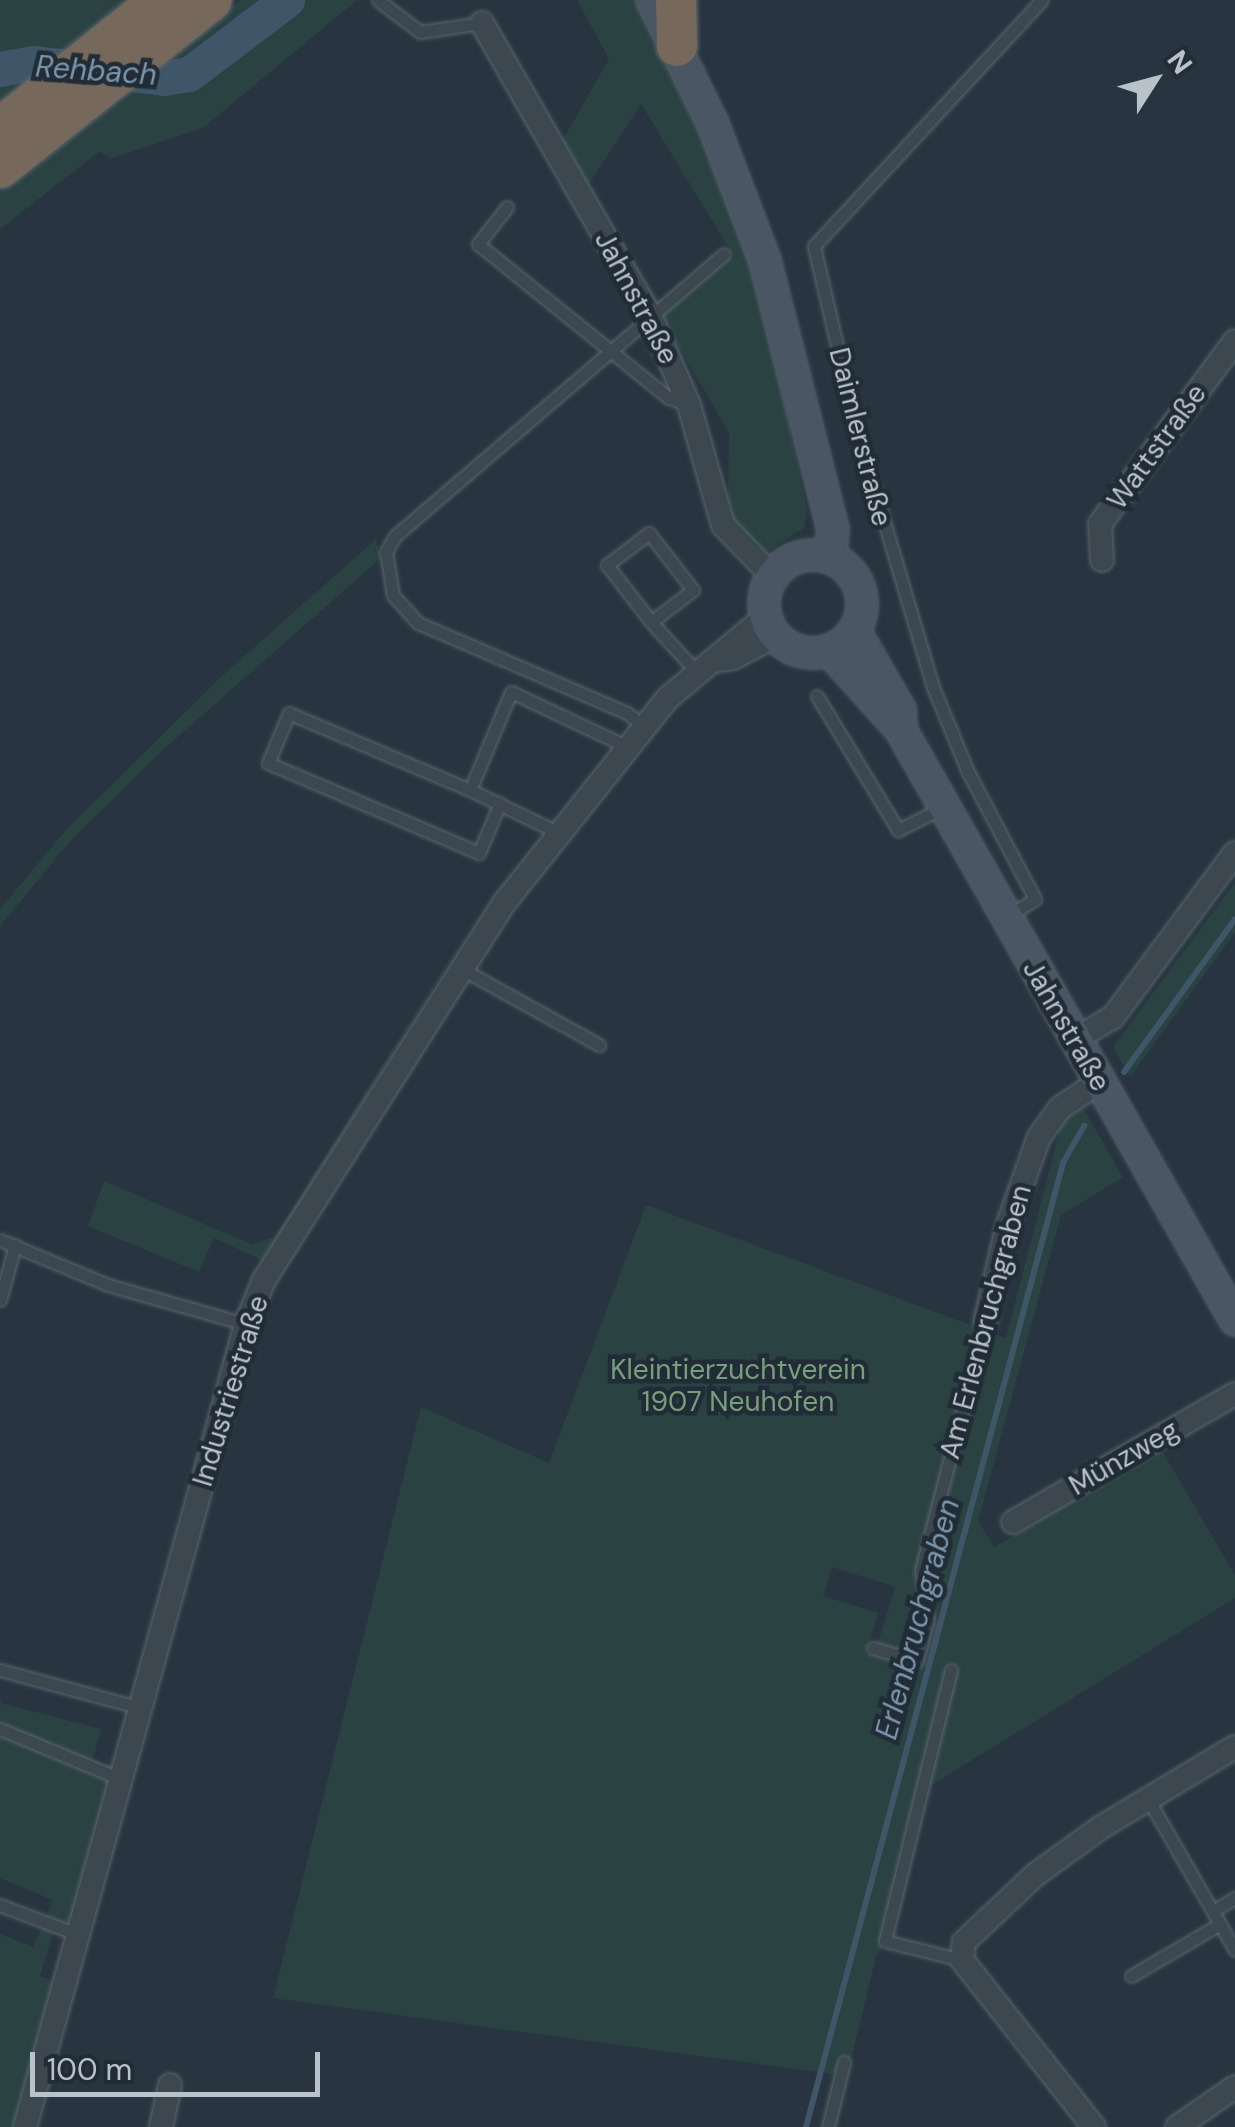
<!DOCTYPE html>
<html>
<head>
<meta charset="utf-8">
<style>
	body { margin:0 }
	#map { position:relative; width:1235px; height:2127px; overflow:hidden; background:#283540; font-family:"DM Sans",sans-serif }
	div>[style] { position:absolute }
	.green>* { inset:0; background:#2a4242 }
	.stream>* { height:6px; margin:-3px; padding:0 3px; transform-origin:3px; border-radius:3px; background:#3f5568 }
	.river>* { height:35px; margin:-17.5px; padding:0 17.5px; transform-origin:17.5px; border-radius:17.5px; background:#3f5568 }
	.roads { filter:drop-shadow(0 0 2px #5a656e) drop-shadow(0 0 2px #5a656e) }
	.lane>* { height:11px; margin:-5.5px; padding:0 5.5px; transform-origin:5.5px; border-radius:5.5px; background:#3c4750 }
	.street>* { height:22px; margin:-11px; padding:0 11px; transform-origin:11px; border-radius:11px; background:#3c4750 }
	.secondary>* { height:30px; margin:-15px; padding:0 15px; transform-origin:15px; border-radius:15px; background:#4a5663 }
	.secondary>.ring { margin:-15px; padding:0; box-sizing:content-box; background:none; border:30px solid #4a5663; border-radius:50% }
	.highway>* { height:40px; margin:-20px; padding:0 20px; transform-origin:20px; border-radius:20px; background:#76685a }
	span { translate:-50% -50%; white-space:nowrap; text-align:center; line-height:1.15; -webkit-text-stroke:9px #212c36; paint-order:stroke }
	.street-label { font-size:28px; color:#b9c2cb }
	.park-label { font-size:28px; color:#789f7d }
	.water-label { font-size:30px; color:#7b96ab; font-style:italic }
	.north { position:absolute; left:1105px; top:30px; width:100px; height:100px; -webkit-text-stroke:8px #212c36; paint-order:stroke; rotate:54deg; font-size:28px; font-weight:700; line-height:40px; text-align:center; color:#b9c2cb }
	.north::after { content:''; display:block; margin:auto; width:35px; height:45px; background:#b9c2cb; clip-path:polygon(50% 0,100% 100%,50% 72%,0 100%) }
	.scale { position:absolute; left:30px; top:2052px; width:290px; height:45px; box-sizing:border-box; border:5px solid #b9c2cb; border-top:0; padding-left:12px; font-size:30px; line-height:35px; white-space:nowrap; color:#b9c2cb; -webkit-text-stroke:8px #212c36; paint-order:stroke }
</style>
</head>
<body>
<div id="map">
	<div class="green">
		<i style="clip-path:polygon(0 0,129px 0,0 102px)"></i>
		<i style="clip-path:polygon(240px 0,357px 0,203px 128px,110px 159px,100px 151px,0 229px,0 189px)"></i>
		<i style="clip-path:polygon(577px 0,636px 0,724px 172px,763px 303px,807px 510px,804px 528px,768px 551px,736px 528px,728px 500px,729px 433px,660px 314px,733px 255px,641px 104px,587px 187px,561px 143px,609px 59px)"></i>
		<i style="clip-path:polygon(376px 539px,381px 558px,166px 747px,72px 839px,0 926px,0 909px,65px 831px,223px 675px)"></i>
		<i style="clip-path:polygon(1235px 882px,1235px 932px,1130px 1077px,1113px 1047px)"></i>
		<i style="clip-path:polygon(488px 898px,264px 1261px,214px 1238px,199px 1272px,88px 1226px,104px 1181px,253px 1245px,275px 1236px)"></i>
		<i style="clip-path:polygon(evenodd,1083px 1108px,1123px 1177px,1061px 1215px,978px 1521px,994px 1547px,1161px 1449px,1235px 1575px,1235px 1598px,930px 1786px,892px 1936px,876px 1957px,847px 2076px,273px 1998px,421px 1407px,549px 1463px,646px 1205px,1006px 1338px,1062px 1121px,1083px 1108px,832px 1567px,895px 1587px,874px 1656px,866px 1653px,878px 1613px,823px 1596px,832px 1567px)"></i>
		<i style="clip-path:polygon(0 1692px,1px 1703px,101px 1729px,93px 1759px,114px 1768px,66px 1937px,53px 1934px,40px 1976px,57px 1982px,15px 2127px,0 2127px,0 1934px,33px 1947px,53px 1900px,0 1878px)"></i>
	</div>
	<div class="stream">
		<i style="left:1124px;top:1072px;width:189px;rotate:-54deg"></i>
		<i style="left:806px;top:2127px;width:998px;rotate:-75.07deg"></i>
		<i style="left:1063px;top:1163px;width:43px;rotate:-60.4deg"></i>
	</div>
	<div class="river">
		<i style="left:0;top:69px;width:34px;rotate:-10deg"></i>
		<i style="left:33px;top:63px;width:132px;rotate:6.5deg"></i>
		<i style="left:164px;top:78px;width:25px;rotate:-9deg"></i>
		<i style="left:189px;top:74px;width:123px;rotate:-37.1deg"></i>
	</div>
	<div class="roads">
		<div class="lane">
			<i style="left:378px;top:0;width:53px;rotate:37.3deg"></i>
			<i style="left:420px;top:32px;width:63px;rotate:-8.3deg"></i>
			<i style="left:507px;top:207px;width:47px;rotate:128.1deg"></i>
			<i style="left:478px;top:244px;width:245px;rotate:38.9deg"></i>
			<i style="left:669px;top:398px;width:19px;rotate:18deg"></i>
			<i style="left:651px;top:622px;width:53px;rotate:-37.3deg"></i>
			<i style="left:693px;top:590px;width:72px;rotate:-127.7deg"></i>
			<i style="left:649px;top:533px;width:53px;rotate:142.7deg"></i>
			<i style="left:607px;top:565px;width:72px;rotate:52.3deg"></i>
			<i style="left:651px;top:622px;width:65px;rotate:47.5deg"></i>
			<i style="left:817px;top:696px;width:157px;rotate:58.8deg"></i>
			<i style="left:898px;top:830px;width:49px;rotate:-26.6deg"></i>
			<i style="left:645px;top:727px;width:23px;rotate:-142deg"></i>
			<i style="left:627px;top:713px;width:228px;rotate:-156.7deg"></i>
			<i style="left:418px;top:623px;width:38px;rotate:-132deg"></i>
			<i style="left:393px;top:595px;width:44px;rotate:-99.2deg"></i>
			<i style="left:386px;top:552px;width:18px;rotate:-61deg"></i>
			<i style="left:395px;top:536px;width:433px;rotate:-40.6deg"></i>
			<i style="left:470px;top:790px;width:197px;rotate:-157deg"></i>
			<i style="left:289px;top:713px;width:54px;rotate:112.8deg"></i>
			<i style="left:268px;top:763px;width:229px;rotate:23.1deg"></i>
			<i style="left:479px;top:853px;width:54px;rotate:-67.2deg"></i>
			<i style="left:559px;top:833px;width:99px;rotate:-154.2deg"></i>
			<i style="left:470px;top:790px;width:106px;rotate:-67.3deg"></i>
			<i style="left:511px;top:692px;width:129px;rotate:25.2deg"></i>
			<i style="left:1008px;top:916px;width:32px;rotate:-32deg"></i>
			<i style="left:1035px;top:899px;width:144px;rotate:-117.8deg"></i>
			<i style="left:968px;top:772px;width:92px;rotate:-112.4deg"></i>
			<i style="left:933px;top:687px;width:274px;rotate:-106.5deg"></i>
			<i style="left:855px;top:424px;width:183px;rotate:-103deg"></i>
			<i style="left:814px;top:246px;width:335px;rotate:-47.2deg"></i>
			<i style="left:462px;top:969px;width:157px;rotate:29deg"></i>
			<i style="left:0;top:1240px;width:117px;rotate:22.6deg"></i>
			<i style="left:108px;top:1285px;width:143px;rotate:15.8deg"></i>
			<i style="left:0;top:1300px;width:57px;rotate:-74.7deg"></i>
			<i style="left:873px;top:1648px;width:46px;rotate:16.5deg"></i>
			<i style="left:917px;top:1661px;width:42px;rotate:-75deg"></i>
			<i style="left:928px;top:1620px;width:50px;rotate:-98deg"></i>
			<i style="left:921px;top:1570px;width:255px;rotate:-75.5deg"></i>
			<i style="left:0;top:1670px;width:146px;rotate:15.1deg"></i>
			<i style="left:951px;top:1670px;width:279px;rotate:103.7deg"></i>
			<i style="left:885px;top:1941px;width:79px;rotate:13.9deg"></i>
			<i style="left:0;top:1729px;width:133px;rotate:22.5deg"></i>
			<i style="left:1148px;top:1799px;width:174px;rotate:60.1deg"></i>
			<i style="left:0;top:1905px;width:85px;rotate:20.8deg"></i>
			<i style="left:1213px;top:1911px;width:26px;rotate:-31deg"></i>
			<i style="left:1131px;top:1976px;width:103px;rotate:-30.3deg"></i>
			<i style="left:828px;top:2127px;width:67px;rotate:-76.2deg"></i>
		</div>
		<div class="street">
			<i style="left:482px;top:23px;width:337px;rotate:60.1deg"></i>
			<i style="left:650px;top:315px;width:98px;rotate:66.6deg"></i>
			<i style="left:689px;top:405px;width:125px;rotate:74.2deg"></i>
			<i style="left:723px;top:525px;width:71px;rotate:46.1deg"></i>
			<i style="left:1102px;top:560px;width:36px;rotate:-93deg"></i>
			<i style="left:1100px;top:524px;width:227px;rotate:-53.6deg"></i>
			<i style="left:712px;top:661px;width:21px;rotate:-8deg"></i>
			<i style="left:733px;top:658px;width:47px;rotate:-27.6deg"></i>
			<i style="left:1074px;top:1040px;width:45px;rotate:-30.5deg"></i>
			<i style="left:1113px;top:1017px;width:204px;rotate:-53.4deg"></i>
			<i style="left:985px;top:1323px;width:102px;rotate:-76.9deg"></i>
			<i style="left:1008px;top:1224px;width:92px;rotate:-70.4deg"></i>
			<i style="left:1039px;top:1137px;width:36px;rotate:-54deg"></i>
			<i style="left:1060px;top:1108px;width:47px;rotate:-33.7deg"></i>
			<i style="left:1013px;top:1522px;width:256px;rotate:-30deg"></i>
			<i style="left:25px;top:2127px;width:833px;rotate:-74.61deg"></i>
			<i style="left:246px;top:1324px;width:48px;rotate:-67.8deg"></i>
			<i style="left:264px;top:1280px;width:448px;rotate:-57.5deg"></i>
			<i style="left:505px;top:902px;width:261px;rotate:-51.4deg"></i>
			<i style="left:668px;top:698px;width:126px;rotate:-39.9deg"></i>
			<i style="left:161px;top:2127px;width:43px;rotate:-77.9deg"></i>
			<i style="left:1094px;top:2127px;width:213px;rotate:-128.3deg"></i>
			<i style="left:962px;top:1960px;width:18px;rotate:-84deg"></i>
			<i style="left:964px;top:1942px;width:98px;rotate:-43.3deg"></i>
			<i style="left:1035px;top:1875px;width:80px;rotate:-35.9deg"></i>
			<i style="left:1100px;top:1828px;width:157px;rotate:-31deg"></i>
			<i style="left:1177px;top:2127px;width:70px;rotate:-34.6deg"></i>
		</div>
		<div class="secondary">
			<i style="left:652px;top:0;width:138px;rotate:63.8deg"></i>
			<i style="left:713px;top:124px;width:147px;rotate:69.2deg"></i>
			<i style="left:765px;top:261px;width:276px;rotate:75.8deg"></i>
			<i style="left:833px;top:529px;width:29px;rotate:94deg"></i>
			<i class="ring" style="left:764px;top:555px;width:68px;height:68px"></i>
			<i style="left:854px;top:630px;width:92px;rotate:60.1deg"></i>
			<i style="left:900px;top:710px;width:17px;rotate:87deg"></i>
			<i style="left:829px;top:650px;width:108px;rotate:48deg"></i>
			<i style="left:901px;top:730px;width:678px;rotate:60.49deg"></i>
		</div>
		<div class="highway">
			<i style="left:676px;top:0;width:46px;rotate:88.8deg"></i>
			<i style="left:0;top:128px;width:205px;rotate:-38.7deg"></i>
			<i style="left:0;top:168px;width:270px;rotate:-38.4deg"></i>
		</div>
	</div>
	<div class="street-label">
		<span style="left:636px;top:298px;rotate:62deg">Jahnstraße</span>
		<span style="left:860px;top:437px;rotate:76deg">Daimlerstraße</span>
		<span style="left:1157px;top:447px;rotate:-54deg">Wattstraße</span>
		<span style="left:1066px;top:1026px;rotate:60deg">Jahnstraße</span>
		<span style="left:986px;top:1322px;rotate:-75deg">Am Erlenbruchgraben</span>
		<span style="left:231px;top:1391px;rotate:-73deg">Industriestraße</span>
		<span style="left:1124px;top:1458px;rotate:-30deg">Münzweg</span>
	</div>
	<div class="park-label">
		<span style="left:738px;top:1386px">Kleintierzuchtverein<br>1907 Neuhofen</span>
	</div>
	<div class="water-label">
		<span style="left:96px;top:71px;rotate:4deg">Rehbach</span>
		<span style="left:918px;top:1619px;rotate:-75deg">Erlenbruchgraben</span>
	</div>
	<div class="north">N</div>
	<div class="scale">100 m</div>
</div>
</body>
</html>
